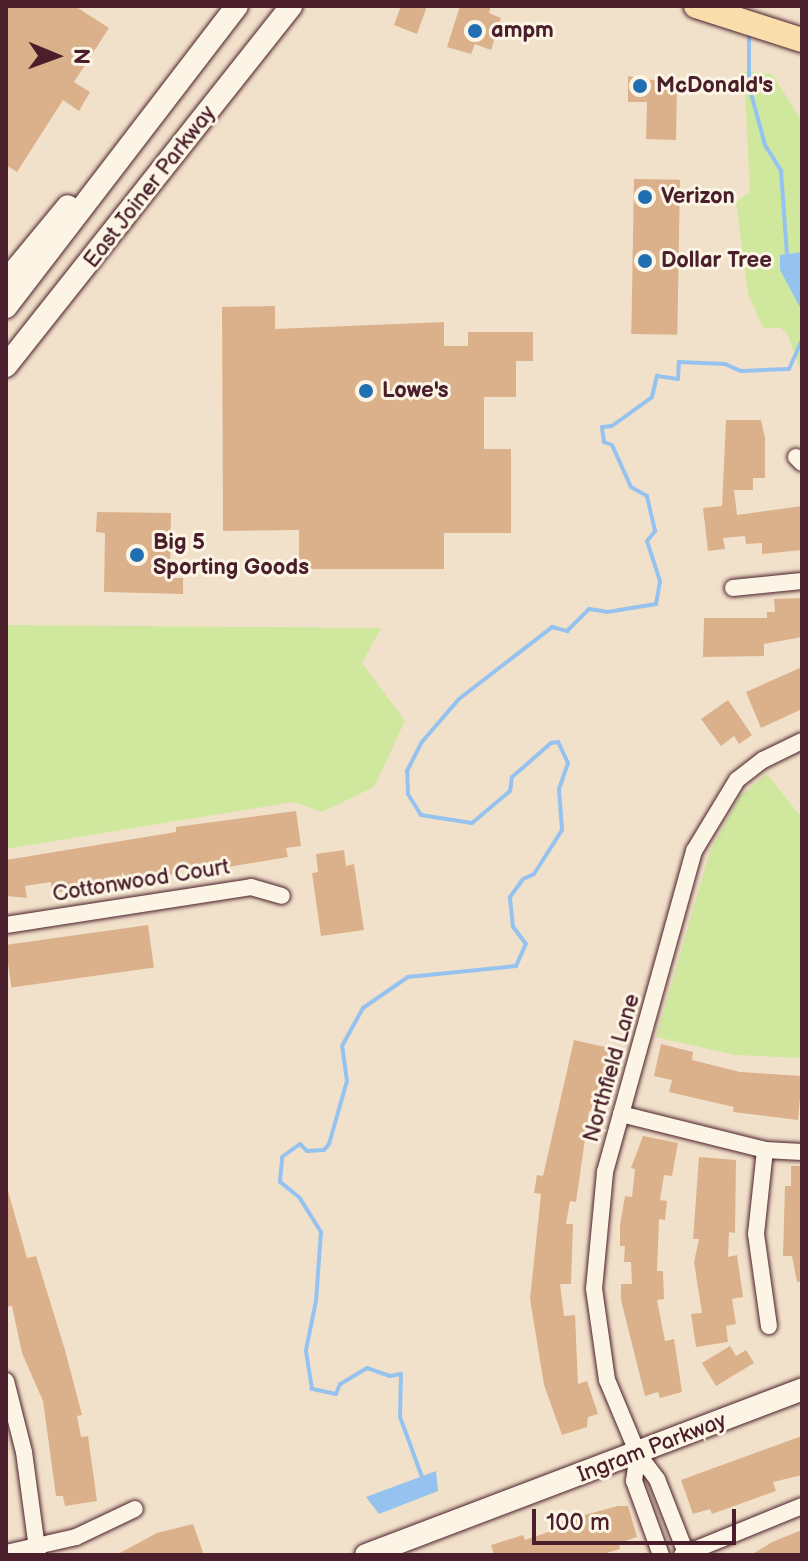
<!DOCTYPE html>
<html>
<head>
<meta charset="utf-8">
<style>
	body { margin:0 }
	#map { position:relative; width:808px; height:1561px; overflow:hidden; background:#f2e1ca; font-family:"Balsamiq Sans",sans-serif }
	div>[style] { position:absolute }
	.green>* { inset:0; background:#cfe89e }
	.water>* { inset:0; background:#96c2ef }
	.stream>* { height:4px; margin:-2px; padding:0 2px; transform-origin:2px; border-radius:2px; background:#96c2ef }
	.building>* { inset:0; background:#dab18b; transform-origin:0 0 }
	.roads { filter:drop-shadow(0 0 2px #4a1f2b) drop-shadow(0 0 2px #4a1f2b) }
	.street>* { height:16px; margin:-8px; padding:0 8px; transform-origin:8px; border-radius:8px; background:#fcf5e5 }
	.secondary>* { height:22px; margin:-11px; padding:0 11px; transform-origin:11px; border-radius:11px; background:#fcf5e5 }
	.primary>* { height:24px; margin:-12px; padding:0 12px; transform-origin:12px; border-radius:12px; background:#f9deab }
	.dots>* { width:22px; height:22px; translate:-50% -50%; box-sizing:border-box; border:4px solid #fcf5e5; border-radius:50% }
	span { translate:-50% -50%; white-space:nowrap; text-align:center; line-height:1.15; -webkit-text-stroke:6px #fcf5e5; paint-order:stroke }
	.poi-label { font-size:22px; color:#4a1f2b; font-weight:700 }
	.left { translate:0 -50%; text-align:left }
	.street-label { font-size:22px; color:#4a1f2b }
	.frame { position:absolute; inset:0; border:8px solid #4a1f2b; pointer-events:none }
	.north { position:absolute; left:16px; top:16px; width:80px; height:80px; -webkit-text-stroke:6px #fcf5e5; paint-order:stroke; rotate:91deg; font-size:22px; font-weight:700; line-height:32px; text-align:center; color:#4a1f2b }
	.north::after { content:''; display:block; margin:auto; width:28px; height:36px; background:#4a1f2b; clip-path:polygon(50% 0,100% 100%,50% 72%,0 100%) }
	.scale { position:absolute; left:532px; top:1509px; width:204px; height:36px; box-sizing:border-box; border:4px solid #4a1f2b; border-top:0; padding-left:10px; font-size:24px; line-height:28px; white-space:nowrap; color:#4a1f2b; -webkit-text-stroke:6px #fcf5e5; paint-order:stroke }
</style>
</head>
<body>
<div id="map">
	<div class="green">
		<i style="clip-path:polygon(744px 71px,772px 74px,802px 121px,802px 375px,788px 335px,781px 328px,763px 328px,748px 294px,736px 202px,750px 192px)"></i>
		<i style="clip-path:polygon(6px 625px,381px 628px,362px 663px,405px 721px,374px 787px,322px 812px,293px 802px,6px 849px)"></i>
		<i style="clip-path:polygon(767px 774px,802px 818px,802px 1058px,735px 1055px,656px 1037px,710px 851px,740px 796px)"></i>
	</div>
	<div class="water">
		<i style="clip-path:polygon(802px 252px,802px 311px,780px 270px,780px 255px)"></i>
		<i style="clip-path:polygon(436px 1471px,438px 1491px,379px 1514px,366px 1497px)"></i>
	</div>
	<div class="stream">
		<i style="left:749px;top:31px;width:55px;rotate:90deg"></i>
		<i style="left:749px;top:86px;width:61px;rotate:74.8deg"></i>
		<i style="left:765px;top:145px;width:31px;rotate:58deg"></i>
		<i style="left:781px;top:171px;width:84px;rotate:85.9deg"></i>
		<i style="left:422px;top:1477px;width:64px;rotate:-110.1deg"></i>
		<i style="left:400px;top:1417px;width:43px;rotate:-88.7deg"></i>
		<i style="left:401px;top:1374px;width:11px;rotate:170deg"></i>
		<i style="left:390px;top:1376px;width:24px;rotate:-161deg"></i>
		<i style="left:367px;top:1368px;width:31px;rotate:149deg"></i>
		<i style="left:340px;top:1384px;width:11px;rotate:112deg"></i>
		<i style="left:336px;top:1394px;width:25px;rotate:-168deg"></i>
		<i style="left:312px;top:1389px;width:39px;rotate:-99deg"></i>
		<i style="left:306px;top:1350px;width:50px;rotate:-78.5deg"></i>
		<i style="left:316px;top:1301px;width:69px;rotate:-85.9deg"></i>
		<i style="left:321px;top:1232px;width:40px;rotate:-122deg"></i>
		<i style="left:300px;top:1198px;width:26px;rotate:-141deg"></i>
		<i style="left:280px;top:1182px;width:25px;rotate:-85deg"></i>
		<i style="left:282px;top:1157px;width:22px;rotate:-36deg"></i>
		<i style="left:300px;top:1144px;width:10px;rotate:45deg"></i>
		<i style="left:307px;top:1151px;width:17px;rotate:-3deg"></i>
		<i style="left:324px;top:1150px;width:8px;rotate:-50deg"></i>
		<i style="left:329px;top:1144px;width:66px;rotate:-74.1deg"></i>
		<i style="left:347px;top:1081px;width:35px;rotate:-98deg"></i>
		<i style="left:342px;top:1046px;width:43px;rotate:-61.1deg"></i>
		<i style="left:363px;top:1008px;width:55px;rotate:-34.6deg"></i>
		<i style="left:408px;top:977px;width:109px;rotate:-5.8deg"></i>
		<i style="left:516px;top:966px;width:24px;rotate:-66deg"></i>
		<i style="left:526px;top:944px;width:21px;rotate:-127deg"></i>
		<i style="left:513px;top:927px;width:30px;rotate:-96deg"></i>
		<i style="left:510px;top:897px;width:22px;rotate:-54deg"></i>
		<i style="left:523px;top:879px;width:12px;rotate:-24deg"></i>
		<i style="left:534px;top:874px;width:52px;rotate:-57.5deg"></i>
		<i style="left:562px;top:830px;width:41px;rotate:-94.2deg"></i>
		<i style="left:559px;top:789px;width:28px;rotate:-71deg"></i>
		<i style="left:568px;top:763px;width:23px;rotate:-115deg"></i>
		<i style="left:558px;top:742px;width:7px;rotate:172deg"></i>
		<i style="left:551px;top:743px;width:52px;rotate:138.9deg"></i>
		<i style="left:512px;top:777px;width:14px;rotate:98deg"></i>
		<i style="left:510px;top:791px;width:50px;rotate:139.9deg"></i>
		<i style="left:472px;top:823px;width:52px;rotate:-171.1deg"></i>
		<i style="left:421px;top:815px;width:25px;rotate:-122deg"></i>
		<i style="left:408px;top:794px;width:23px;rotate:-92deg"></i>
		<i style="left:407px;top:771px;width:31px;rotate:-63deg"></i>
		<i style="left:421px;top:743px;width:58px;rotate:-49.2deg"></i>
		<i style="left:459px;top:699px;width:118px;rotate:-37.7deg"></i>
		<i style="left:552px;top:627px;width:16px;rotate:15deg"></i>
		<i style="left:567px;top:631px;width:31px;rotate:-45deg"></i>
		<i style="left:589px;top:609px;width:18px;rotate:9deg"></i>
		<i style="left:607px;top:612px;width:50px;rotate:-9.3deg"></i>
		<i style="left:656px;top:604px;width:23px;rotate:-80deg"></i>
		<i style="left:660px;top:581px;width:42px;rotate:-108deg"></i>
		<i style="left:647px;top:541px;width:13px;rotate:-51deg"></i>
		<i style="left:655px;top:531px;width:36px;rotate:-103deg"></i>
		<i style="left:647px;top:496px;width:18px;rotate:-151deg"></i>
		<i style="left:631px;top:487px;width:46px;rotate:-114.3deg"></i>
		<i style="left:612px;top:445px;width:9px;rotate:-159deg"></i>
		<i style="left:604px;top:442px;width:15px;rotate:-98deg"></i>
		<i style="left:602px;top:427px;width:10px;rotate:-6deg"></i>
		<i style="left:612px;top:426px;width:49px;rotate:-35.9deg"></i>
		<i style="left:652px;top:397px;width:22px;rotate:-77deg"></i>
		<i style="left:657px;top:376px;width:21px;rotate:8deg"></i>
		<i style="left:678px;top:379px;width:17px;rotate:-87deg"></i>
		<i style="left:679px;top:362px;width:46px;rotate:2.5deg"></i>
		<i style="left:725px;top:364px;width:17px;rotate:24deg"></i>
		<i style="left:741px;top:371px;width:48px;rotate:-2.4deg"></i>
		<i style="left:789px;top:369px;width:32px;rotate:-66deg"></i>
	</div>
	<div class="building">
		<i style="clip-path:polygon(6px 6px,75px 6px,109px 28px,74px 82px,90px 92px,79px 111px,63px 100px,17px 172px,6px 165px)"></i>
		<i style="clip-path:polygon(401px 6px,427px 6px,417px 34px,394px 25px)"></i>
		<i style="clip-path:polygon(460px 6px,491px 6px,489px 13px,501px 18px,491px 50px,475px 44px,471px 54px,447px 47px)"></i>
		<i style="clip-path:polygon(628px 76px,677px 84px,676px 140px,646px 139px,647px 102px,628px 102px)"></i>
		<i style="left:634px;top:179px;width:46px;height:155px;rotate:1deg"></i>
		<i style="clip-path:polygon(275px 306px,275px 329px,444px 322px,444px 346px,468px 346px,468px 332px,533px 332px,533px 361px,516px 361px,516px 397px,484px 397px,484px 449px,511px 449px,511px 533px,444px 533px,444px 569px,299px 569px,299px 530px,223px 531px,222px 307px)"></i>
		<i style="clip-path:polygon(726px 420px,761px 420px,765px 438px,765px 478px,753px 478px,753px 490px,734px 490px,737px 515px,802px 506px,802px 550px,762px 554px,762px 543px,746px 544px,745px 536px,723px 538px,725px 549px,708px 551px,703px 508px,722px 506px)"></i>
		<i style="clip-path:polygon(97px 512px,171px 513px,170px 578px,183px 578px,183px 594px,104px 592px,105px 533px,96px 532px)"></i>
		<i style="clip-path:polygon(802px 598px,802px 637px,764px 644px,764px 656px,703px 657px,704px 618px,767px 618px,767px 612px,775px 612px,774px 599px)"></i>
		<i style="clip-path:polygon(802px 667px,802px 709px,761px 728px,746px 692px)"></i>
		<i style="clip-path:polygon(728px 700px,752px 735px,739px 744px,734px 736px,721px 746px,701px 719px)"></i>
		<i style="clip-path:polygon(296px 811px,301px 846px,286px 848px,288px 857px,228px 867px,227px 860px,207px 863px,161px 878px,52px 893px,51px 882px,25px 886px,27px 898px,6px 896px,6px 860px,176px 832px,176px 827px)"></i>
		<i style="clip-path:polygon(344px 850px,346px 866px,354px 864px,364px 930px,321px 936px,312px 873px,318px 872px,316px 854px)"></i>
		<i style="left:148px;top:925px;width:43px;height:144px;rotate:82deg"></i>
		<i style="clip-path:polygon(574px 1040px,614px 1049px,598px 1093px,598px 1113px,589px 1111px,576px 1202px,570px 1201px,566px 1224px,573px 1224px,571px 1284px,560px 1284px,564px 1316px,575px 1315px,578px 1384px,587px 1381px,598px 1414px,588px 1417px,587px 1427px,562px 1435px,544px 1385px,530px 1299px,541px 1194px,534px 1193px,537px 1175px,543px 1176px)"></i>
		<i style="clip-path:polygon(661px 1044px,693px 1052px,692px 1060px,740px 1072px,802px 1076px,798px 1120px,733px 1112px,734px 1107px,669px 1092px,672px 1080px,654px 1076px)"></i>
		<i style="clip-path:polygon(643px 1136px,678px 1143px,672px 1176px,664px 1175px,660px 1200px,667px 1201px,665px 1220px,659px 1219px,657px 1271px,663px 1271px,664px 1299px,657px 1300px,665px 1341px,674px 1339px,682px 1392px,660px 1398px,658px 1392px,645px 1396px,621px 1300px,621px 1284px,632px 1284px,631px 1262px,624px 1262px,625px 1246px,620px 1246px,620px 1225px,625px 1196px,632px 1197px,635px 1169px,631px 1168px)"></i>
		<i style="clip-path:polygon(699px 1157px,736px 1160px,735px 1233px,729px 1232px,728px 1257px,737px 1255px,743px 1297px,732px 1299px,736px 1324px,726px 1326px,728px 1342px,696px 1347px,691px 1314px,702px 1313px,694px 1262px,699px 1239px,693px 1239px)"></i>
		<i style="clip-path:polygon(791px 1166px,802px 1166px,802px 1281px,797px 1282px,792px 1256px,783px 1256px,785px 1186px,791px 1186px)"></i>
		<i style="clip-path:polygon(6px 1184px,27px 1258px,36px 1256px,65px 1350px,82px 1415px,77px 1416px,81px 1437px,88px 1436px,97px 1501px,65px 1506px,63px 1496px,56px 1496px,43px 1401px,22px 1353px,12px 1306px,6px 1307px)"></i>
		<i style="clip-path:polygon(730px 1346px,736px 1356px,746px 1350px,754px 1363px,716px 1386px,702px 1363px)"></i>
		<i style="clip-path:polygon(802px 1436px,802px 1475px,773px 1482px,776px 1491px,712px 1514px,710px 1509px,693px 1514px,681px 1480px)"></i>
		<i style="clip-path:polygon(618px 1506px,628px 1506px,637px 1537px,619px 1543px,620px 1549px,600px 1555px,494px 1555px,491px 1545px,523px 1535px,525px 1540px,563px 1527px,562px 1521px)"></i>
		<i style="clip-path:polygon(193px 1524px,204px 1555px,116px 1555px,157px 1533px)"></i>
		<i style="clip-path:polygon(802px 1530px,802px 1555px,751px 1555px,772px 1542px)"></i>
	</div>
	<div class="roads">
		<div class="street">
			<i style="left:796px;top:457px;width:8px;rotate:45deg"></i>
			<i style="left:733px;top:588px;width:69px;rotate:-5.8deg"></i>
			<i style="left:6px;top:925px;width:248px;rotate:-8.8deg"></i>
			<i style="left:251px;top:887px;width:32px;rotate:16deg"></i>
			<i style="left:621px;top:1114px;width:148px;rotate:14deg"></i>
			<i style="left:765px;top:1150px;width:37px;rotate:3deg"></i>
			<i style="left:765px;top:1150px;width:84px;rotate:96.1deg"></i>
			<i style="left:756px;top:1234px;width:93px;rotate:82deg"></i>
			<i style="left:6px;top:1381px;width:73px;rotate:75.8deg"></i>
			<i style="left:24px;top:1452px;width:104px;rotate:82.3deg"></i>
			<i style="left:638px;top:1454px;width:80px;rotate:-112.7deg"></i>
			<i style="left:607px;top:1380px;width:92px;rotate:-98.1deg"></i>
			<i style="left:594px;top:1289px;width:118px;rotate:-84.6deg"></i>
			<i style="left:605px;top:1172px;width:333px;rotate:-74.5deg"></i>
			<i style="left:694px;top:851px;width:83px;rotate:-58.8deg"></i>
			<i style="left:737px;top:780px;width:33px;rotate:-38deg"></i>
			<i style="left:763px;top:760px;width:43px;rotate:-26deg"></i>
			<i style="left:6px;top:1553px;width:72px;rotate:-12.9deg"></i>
			<i style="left:76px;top:1537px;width:65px;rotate:-25.4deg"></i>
			<i style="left:661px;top:1555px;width:79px;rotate:-110deg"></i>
			<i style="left:634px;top:1481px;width:27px;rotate:-82deg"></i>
			<i style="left:638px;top:1454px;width:31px;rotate:53deg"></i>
			<i style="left:657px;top:1479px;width:79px;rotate:68.6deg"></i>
			<i style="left:682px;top:1555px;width:130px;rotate:-22.2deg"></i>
		</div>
		<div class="secondary">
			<i style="left:6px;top:281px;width:97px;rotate:-50.4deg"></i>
			<i style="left:6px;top:307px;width:379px;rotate:-52.5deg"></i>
			<i style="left:6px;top:366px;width:459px;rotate:-51.6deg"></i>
			<i style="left:366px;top:1555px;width:467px;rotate:-20.8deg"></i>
		</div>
		<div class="primary">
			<i style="left:696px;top:6px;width:111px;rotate:17.8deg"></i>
		</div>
	</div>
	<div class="dots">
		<i style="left:475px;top:31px;background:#1f6fb2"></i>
		<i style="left:640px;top:86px;background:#1f6fb2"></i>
		<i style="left:645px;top:197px;background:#1f6fb2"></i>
		<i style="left:645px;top:261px;background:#1f6fb2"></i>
		<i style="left:366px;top:391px;background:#1f6fb2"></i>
		<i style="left:137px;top:555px;background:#1f6fb2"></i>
	</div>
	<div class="poi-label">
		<span class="left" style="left:491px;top:31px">ampm</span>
		<span class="left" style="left:656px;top:86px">McDonald's</span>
		<span class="left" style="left:661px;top:197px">Verizon</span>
		<span class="left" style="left:661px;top:261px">Dollar Tree</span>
		<span class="left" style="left:382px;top:391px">Lowe's</span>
		<span class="left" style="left:153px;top:555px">Big 5<br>Sporting Goods</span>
	</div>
	<div class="street-label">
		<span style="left:150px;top:187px;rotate:-52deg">East Joiner Parkway</span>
		<span style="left:141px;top:881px;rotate:-9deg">Cottonwood Court</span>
		<span style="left:612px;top:1068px;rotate:-74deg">Northfield Lane</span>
		<span style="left:652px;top:1448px;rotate:-21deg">Ingram Parkway</span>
	</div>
	<div class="frame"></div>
	<div class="north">N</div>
	<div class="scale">100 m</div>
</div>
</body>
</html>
